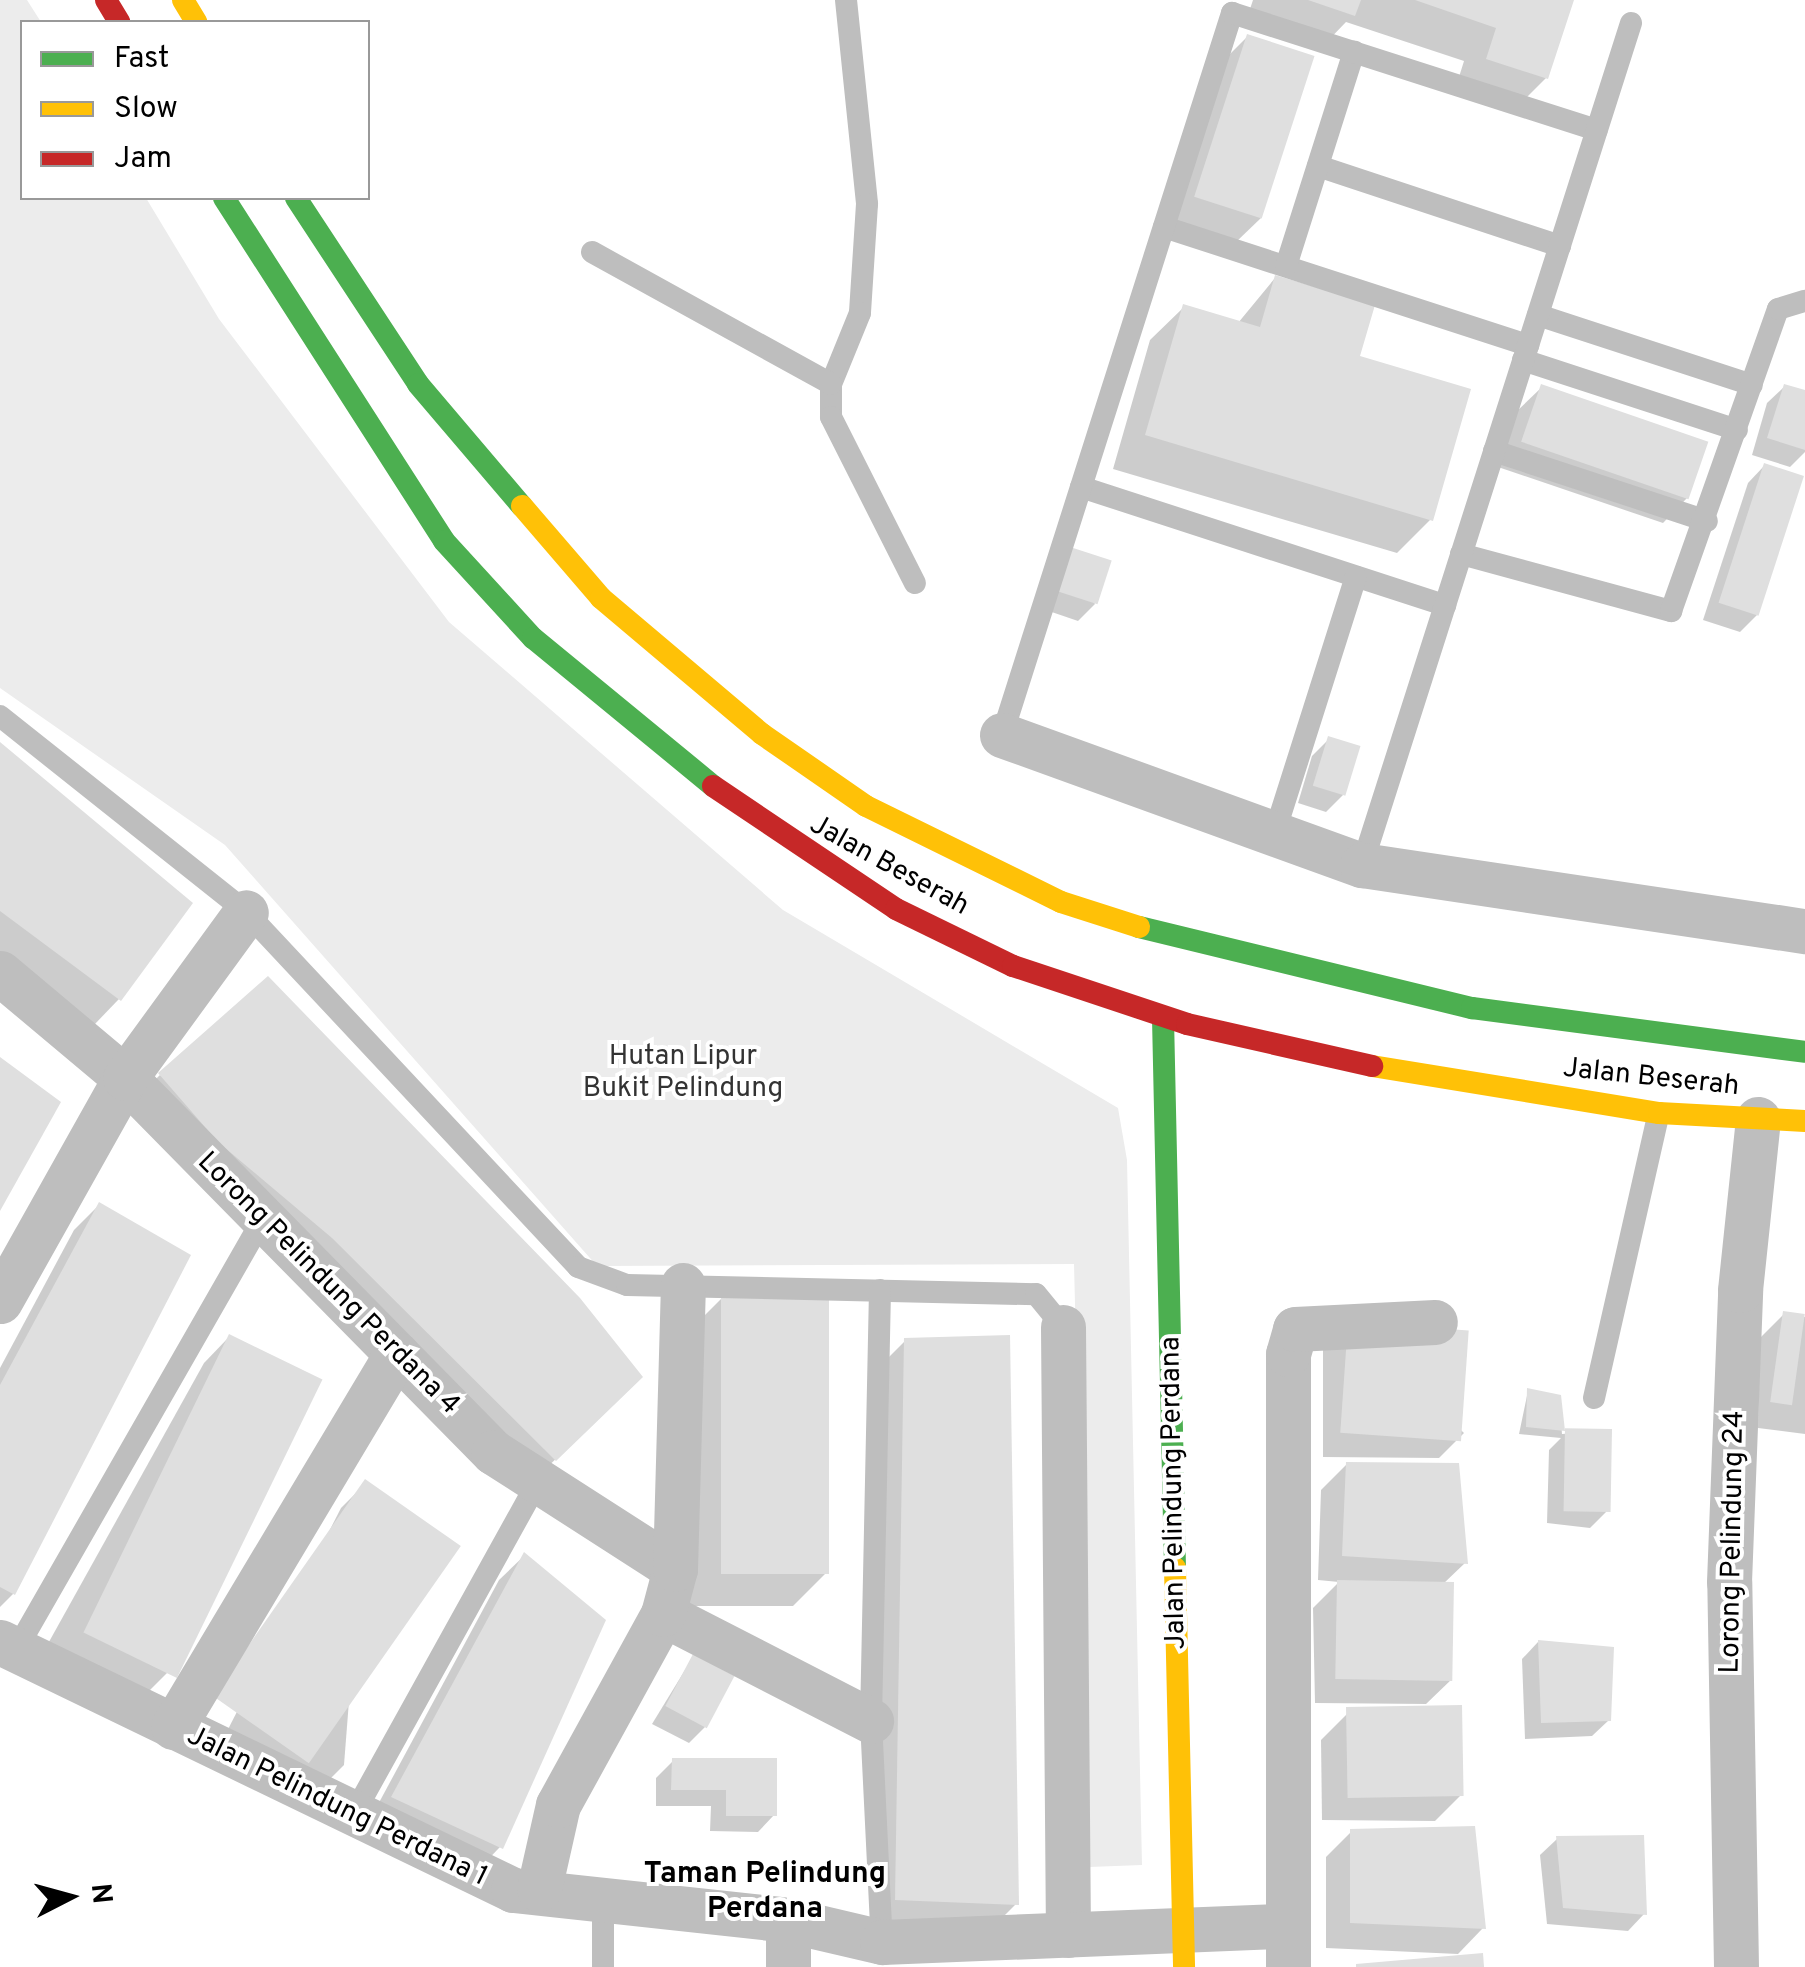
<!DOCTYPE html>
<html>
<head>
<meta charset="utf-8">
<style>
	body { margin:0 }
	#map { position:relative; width:1805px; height:1967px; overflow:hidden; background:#fff; font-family:Overpass,sans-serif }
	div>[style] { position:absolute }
	.green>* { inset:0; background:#ececec }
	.shadow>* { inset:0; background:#0003 }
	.building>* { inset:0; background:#dfdfdf; transform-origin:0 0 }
	.lane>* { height:22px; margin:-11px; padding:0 11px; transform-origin:11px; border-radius:11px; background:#bebebe }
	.street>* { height:45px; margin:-22.5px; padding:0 22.5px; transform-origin:22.5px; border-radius:22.5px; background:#bebebe }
	.fast>* { height:22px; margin:-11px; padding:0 11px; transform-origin:11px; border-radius:11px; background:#4caf50 }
	.slow>* { height:22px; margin:-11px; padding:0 11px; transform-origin:11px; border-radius:11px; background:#ffc107 }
	.jam>* { height:22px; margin:-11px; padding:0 11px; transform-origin:11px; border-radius:11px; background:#c62828 }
	span { translate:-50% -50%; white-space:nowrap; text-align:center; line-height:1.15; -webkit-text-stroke:8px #fff; paint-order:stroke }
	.street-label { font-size:28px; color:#000 }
	.park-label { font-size:28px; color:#333 }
	.neighbourhood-label { font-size:30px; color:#000; font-weight:700 }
	.legend { position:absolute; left:20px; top:20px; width:350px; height:180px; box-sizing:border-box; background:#fff; border:2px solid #999; margin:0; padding:12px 18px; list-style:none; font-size:30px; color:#000 }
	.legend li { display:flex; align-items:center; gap:20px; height:50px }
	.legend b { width:50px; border:2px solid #999 }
	.north { position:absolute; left:20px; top:1847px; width:100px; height:100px; -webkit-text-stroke:8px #fff; paint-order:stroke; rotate:84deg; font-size:28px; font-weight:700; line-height:40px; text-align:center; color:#000 }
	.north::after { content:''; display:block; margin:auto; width:35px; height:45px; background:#000; clip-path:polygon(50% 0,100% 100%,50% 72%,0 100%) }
</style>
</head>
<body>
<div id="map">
	<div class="green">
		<i style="clip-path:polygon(0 0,27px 0,41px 22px,22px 22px,22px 198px,146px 198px,219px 319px,449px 622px,783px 910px,1118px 1108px,1127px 1160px,1142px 1865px,1089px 1867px,1074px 1264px,597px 1266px,225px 845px,0 688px)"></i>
	</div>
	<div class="shadow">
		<i style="clip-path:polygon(1253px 0,1571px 0,1546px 78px,1512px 112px,1454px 93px,1464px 61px,1346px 22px,1320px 49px,1245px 24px)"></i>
		<i style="clip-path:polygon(1247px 37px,1261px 218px,1235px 243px,1172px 223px,1222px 62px)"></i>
		<i style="clip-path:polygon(1275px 278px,1357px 358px,1431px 519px,1397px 553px,1113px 469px,1150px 340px,1184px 307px,1238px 323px)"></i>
		<i style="clip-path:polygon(1542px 387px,1688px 497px,1663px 523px,1498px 467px,1516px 412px)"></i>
		<i style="clip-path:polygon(1784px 387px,1805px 393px,1805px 452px,1790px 467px,1752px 455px,1767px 403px)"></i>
		<i style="clip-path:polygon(1764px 466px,1757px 615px,1740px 632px,1703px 620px,1748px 483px)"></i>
		<i style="clip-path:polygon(1068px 548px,1095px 604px,1078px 621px,1037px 607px)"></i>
		<i style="clip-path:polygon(1329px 739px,1343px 795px,1326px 812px,1298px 803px,1312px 756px)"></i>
		<i style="clip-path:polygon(0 749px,119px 999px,94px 1025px,0 959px)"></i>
		<i style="clip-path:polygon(160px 1075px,640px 1377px,529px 1485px,134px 1100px)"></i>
		<i style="clip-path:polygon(99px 1205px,13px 1594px,0 1607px,0 1368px,74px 1230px)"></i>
		<i style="clip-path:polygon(722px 1298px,826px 1573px,793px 1606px,688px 1606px,688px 1332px)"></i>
		<i style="clip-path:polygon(1784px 1314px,1805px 1317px,1805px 1434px,1758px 1428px,1759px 1339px)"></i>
		<i style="clip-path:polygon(1349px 1325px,1464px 1433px,1439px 1458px,1323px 1457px,1323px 1350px)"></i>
		<i style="clip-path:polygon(229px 1337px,170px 1670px,144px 1696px,45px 1649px,204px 1363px)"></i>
		<i style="clip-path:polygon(905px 1341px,1016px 1904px,991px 1929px,871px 1925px,880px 1366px)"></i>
		<i style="clip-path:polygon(1528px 1391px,1559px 1397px,1562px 1434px,1609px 1431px,1607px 1511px,1590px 1528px,1547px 1523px,1549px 1450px,1561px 1438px,1519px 1434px)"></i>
		<i style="clip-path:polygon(1347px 1464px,1465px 1563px,1442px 1585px,1452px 1679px,1426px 1704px,1315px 1703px,1313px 1608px,1339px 1582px,1318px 1580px,1321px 1490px)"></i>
		<i style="clip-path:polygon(366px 1483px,344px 1765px,319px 1790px,222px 1741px,341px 1508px)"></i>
		<i style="clip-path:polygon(525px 1555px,500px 1847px,475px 1873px,368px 1823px,499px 1580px)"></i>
		<i style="clip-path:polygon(1538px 1642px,1609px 1720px,1592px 1736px,1525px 1739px,1522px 1659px)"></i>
		<i style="clip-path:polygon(693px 1657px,706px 1726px,689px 1743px,652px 1724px)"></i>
		<i style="clip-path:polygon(1347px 1714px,1461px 1795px,1435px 1821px,1322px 1820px,1321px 1740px)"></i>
		<i style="clip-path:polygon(673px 1761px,774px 1815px,758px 1832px,710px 1831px,711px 1806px,656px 1806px,656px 1778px)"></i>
		<i style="clip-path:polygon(1352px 1831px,1483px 1928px,1458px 1954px,1326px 1948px,1326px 1857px)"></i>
		<i style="clip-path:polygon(1557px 1839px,1644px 1914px,1628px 1931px,1547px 1924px,1540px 1855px)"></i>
	</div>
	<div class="building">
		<i style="clip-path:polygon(1308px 0,1361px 0,1355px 16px)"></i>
		<i style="clip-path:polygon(1415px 0,1574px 0,1548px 79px,1486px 59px,1496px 28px)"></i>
		<i style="left:1247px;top:34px;width:71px;height:171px;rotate:18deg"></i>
		<i style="clip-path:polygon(1275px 275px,1375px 305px,1360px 356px,1471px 389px,1433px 521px,1145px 435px,1183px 304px,1260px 327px)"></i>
		<i style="left:1541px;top:384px;width:177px;height:61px;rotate:19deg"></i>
		<i style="clip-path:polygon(1784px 384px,1805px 390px,1805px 450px,1767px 438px)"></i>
		<i style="left:1764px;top:463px;width:42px;height:147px;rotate:18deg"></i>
		<i style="left:1067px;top:546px;width:47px;height:46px;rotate:18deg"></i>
		<i style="left:1328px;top:736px;width:34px;height:52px;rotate:17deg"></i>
		<i style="clip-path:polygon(0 742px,193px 903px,121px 1001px,0 911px)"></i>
		<i style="clip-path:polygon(268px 976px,580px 1298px,643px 1377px,556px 1461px,332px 1238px,218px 1142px,158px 1073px)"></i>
		<i style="clip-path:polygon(0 1057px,61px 1102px,0 1211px)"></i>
		<i style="clip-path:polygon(99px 1202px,191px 1255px,15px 1595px,0 1587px,0 1385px)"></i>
		<i style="left:721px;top:1296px;width:108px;height:278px"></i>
		<i style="left:1783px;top:1311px;width:22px;height:92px;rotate:8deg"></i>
		<i style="left:1348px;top:1322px;width:121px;height:111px;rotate:4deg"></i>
		<i style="left:229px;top:1334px;width:104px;height:332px;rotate:26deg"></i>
		<i style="clip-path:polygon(1010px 1335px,1019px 1905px,895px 1900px,904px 1338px)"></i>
		<i style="clip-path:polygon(1527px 1388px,1561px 1395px,1565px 1431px,1526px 1427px)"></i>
		<i style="left:1612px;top:1429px;width:83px;height:47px;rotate:91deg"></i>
		<i style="clip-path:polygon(1346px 1462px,1459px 1463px,1468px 1564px,1342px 1556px)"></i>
		<i style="left:365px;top:1479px;width:117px;height:265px;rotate:35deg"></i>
		<i style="clip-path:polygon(524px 1552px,606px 1620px,503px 1849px,391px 1797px)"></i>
		<i style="left:1337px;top:1580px;width:117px;height:99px;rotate:1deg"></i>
		<i style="clip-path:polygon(1538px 1640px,1614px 1647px,1611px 1721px,1541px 1723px)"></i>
		<i style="left:693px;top:1654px;width:47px;height:59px;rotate:28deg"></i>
		<i style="left:1462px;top:1705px;width:91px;height:116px;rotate:89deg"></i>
		<i style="clip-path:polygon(672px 1758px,777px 1758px,777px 1816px,726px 1816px,726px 1790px,671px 1790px)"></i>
		<i style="clip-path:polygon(1475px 1826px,1486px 1929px,1350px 1923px,1350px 1829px)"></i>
		<i style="clip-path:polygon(1644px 1835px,1647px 1915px,1563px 1908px,1556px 1836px)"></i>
		<i style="clip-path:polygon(1483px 1953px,1484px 1967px,1356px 1967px,1356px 1964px)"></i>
	</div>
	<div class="lane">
		<i style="left:846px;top:0;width:205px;rotate:84.1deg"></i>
		<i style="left:867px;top:204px;width:109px;rotate:93.7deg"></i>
		<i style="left:860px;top:313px;width:77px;rotate:112.2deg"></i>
		<i style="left:831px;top:384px;width:33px;rotate:90deg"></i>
		<i style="left:831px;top:417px;width:186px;rotate:63.2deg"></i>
		<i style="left:1318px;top:166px;width:255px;rotate:18.3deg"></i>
		<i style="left:1164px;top:227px;width:383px;rotate:18deg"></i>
		<i style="left:592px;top:252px;width:273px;rotate:28.9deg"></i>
		<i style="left:1286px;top:266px;width:225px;rotate:-72.4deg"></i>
		<i style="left:1538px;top:315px;width:225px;rotate:18.1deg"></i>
		<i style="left:1523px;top:360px;width:225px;rotate:18.1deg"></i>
		<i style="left:1494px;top:451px;width:224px;rotate:18.2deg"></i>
		<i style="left:1081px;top:487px;width:383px;rotate:18deg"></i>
		<i style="left:1461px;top:554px;width:218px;rotate:15.2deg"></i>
		<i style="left:1671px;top:611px;width:320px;rotate:-70.5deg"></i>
		<i style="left:1778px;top:309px;width:28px;rotate:-17deg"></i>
		<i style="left:0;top:716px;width:315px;rotate:38.5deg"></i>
		<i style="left:246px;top:912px;width:486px;rotate:46.9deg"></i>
		<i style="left:578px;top:1267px;width:52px;rotate:20.2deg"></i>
		<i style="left:627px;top:1285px;width:409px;rotate:1.3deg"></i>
		<i style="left:1036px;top:1294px;width:43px;rotate:50.7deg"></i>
		<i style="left:1002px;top:735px;width:758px;rotate:-72.33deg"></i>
		<i style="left:1232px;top:13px;width:383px;rotate:17.8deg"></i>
		<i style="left:1273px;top:838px;width:274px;rotate:-72.4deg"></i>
		<i style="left:1362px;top:865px;width:884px;rotate:-72.28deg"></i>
		<i style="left:880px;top:1290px;width:431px;rotate:91.2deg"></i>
		<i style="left:871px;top:1721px;width:221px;rotate:87.2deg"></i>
		<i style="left:1594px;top:1398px;width:292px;rotate:-77.2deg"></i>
		<i style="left:16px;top:1650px;width:497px;rotate:-60.2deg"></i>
		<i style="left:352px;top:1817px;width:380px;rotate:-61deg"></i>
		<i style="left:603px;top:1967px;width:71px;rotate:-90deg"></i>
	</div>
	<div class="street">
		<i style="left:1002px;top:735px;width:383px;rotate:19.9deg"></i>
		<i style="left:1362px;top:865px;width:448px;rotate:8.5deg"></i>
		<i style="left:0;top:973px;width:163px;rotate:40deg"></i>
		<i style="left:125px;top:1078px;width:525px;rotate:45.46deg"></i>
		<i style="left:493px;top:1452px;width:216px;rotate:32.7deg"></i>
		<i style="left:0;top:1301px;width:256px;rotate:-60.7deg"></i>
		<i style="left:125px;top:1078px;width:205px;rotate:-53.9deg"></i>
		<i style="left:1063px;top:1327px;width:608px;rotate:89.53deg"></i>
		<i style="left:663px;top:1614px;width:234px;rotate:27.2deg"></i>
		<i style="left:0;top:1642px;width:570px;rotate:25.8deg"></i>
		<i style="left:513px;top:1890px;width:277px;rotate:6.2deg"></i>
		<i style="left:788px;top:1920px;width:97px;rotate:13.2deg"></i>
		<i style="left:882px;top:1942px;width:406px;rotate:-2.3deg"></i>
		<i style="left:173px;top:1727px;width:435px;rotate:-59.1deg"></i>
		<i style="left:539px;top:1889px;width:86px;rotate:-77.3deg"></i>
		<i style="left:558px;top:1805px;width:218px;rotate:-61.2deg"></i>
		<i style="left:663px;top:1614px;width:47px;rotate:-75.1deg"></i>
		<i style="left:675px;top:1569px;width:284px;rotate:-88.4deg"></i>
		<i style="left:788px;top:1920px;width:47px;rotate:90deg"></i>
		<i style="left:1288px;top:1967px;width:613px;rotate:-90deg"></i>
		<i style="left:1288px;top:1354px;width:26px;rotate:-74deg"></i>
		<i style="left:1295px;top:1329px;width:140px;rotate:-2.9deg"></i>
		<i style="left:1736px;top:1967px;width:385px;rotate:-91deg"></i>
		<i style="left:1729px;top:1582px;width:292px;rotate:-87.8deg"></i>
		<i style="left:1740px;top:1290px;width:172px;rotate:-84deg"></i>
	</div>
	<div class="fast">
		<i style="left:224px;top:198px;width:407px;rotate:57.3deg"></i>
		<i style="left:444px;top:541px;width:132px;rotate:47.5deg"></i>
		<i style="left:533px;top:638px;width:233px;rotate:39.4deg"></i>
		<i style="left:296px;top:198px;width:222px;rotate:56.7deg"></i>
		<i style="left:418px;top:384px;width:160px;rotate:49.6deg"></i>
		<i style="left:1139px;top:927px;width:343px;rotate:13.7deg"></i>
		<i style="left:1472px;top:1008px;width:336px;rotate:7.5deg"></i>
		<i style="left:1163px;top:1018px;width:550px;rotate:88.75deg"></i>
	</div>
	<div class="slow">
		<i style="left:183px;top:0;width:26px;rotate:59deg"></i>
		<i style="left:522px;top:506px;width:121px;rotate:49.3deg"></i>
		<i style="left:601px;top:598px;width:211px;rotate:40.2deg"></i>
		<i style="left:762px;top:734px;width:126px;rotate:34.7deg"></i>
		<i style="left:866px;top:806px;width:217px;rotate:26.2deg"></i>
		<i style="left:1061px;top:902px;width:82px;rotate:17.8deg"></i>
		<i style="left:1372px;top:1066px;width:291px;rotate:9.3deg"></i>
		<i style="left:1659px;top:1113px;width:146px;rotate:3.1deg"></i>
		<i style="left:1175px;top:1568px;width:399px;rotate:88.7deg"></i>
	</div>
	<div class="jam">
		<i style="left:106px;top:0;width:26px;rotate:59deg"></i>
		<i style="left:713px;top:786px;width:220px;rotate:33.9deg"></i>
		<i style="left:896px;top:909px;width:130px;rotate:26deg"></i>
		<i style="left:1013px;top:966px;width:183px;rotate:18.4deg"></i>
		<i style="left:1187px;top:1024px;width:190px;rotate:12.8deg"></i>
	</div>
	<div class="street-label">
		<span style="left:889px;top:866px;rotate:29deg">Jalan Beserah</span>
		<span style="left:1651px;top:1078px;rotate:6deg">Jalan Beserah</span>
		<span style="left:328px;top:1284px;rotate:45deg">Lorong Pelindung Perdana 4</span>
		<span style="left:1174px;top:1493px;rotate:-91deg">Jalan Pelindung Perdana</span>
		<span style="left:1733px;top:1542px;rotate:-89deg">Lorong Pelindung 24</span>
		<span style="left:337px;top:1807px;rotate:26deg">Jalan Pelindung Perdana 1</span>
	</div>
	<div class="park-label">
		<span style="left:683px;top:1073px">Hutan Lipur<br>Bukit Pelindung</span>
	</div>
	<div class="neighbourhood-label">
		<span style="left:765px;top:1892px">Taman Pelindung<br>Perdana</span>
	</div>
	<ul class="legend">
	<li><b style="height:12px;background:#4caf50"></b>Fast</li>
	<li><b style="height:12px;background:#ffc107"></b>Slow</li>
	<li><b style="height:12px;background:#c62828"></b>Jam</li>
	</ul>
	<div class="north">N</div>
</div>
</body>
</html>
